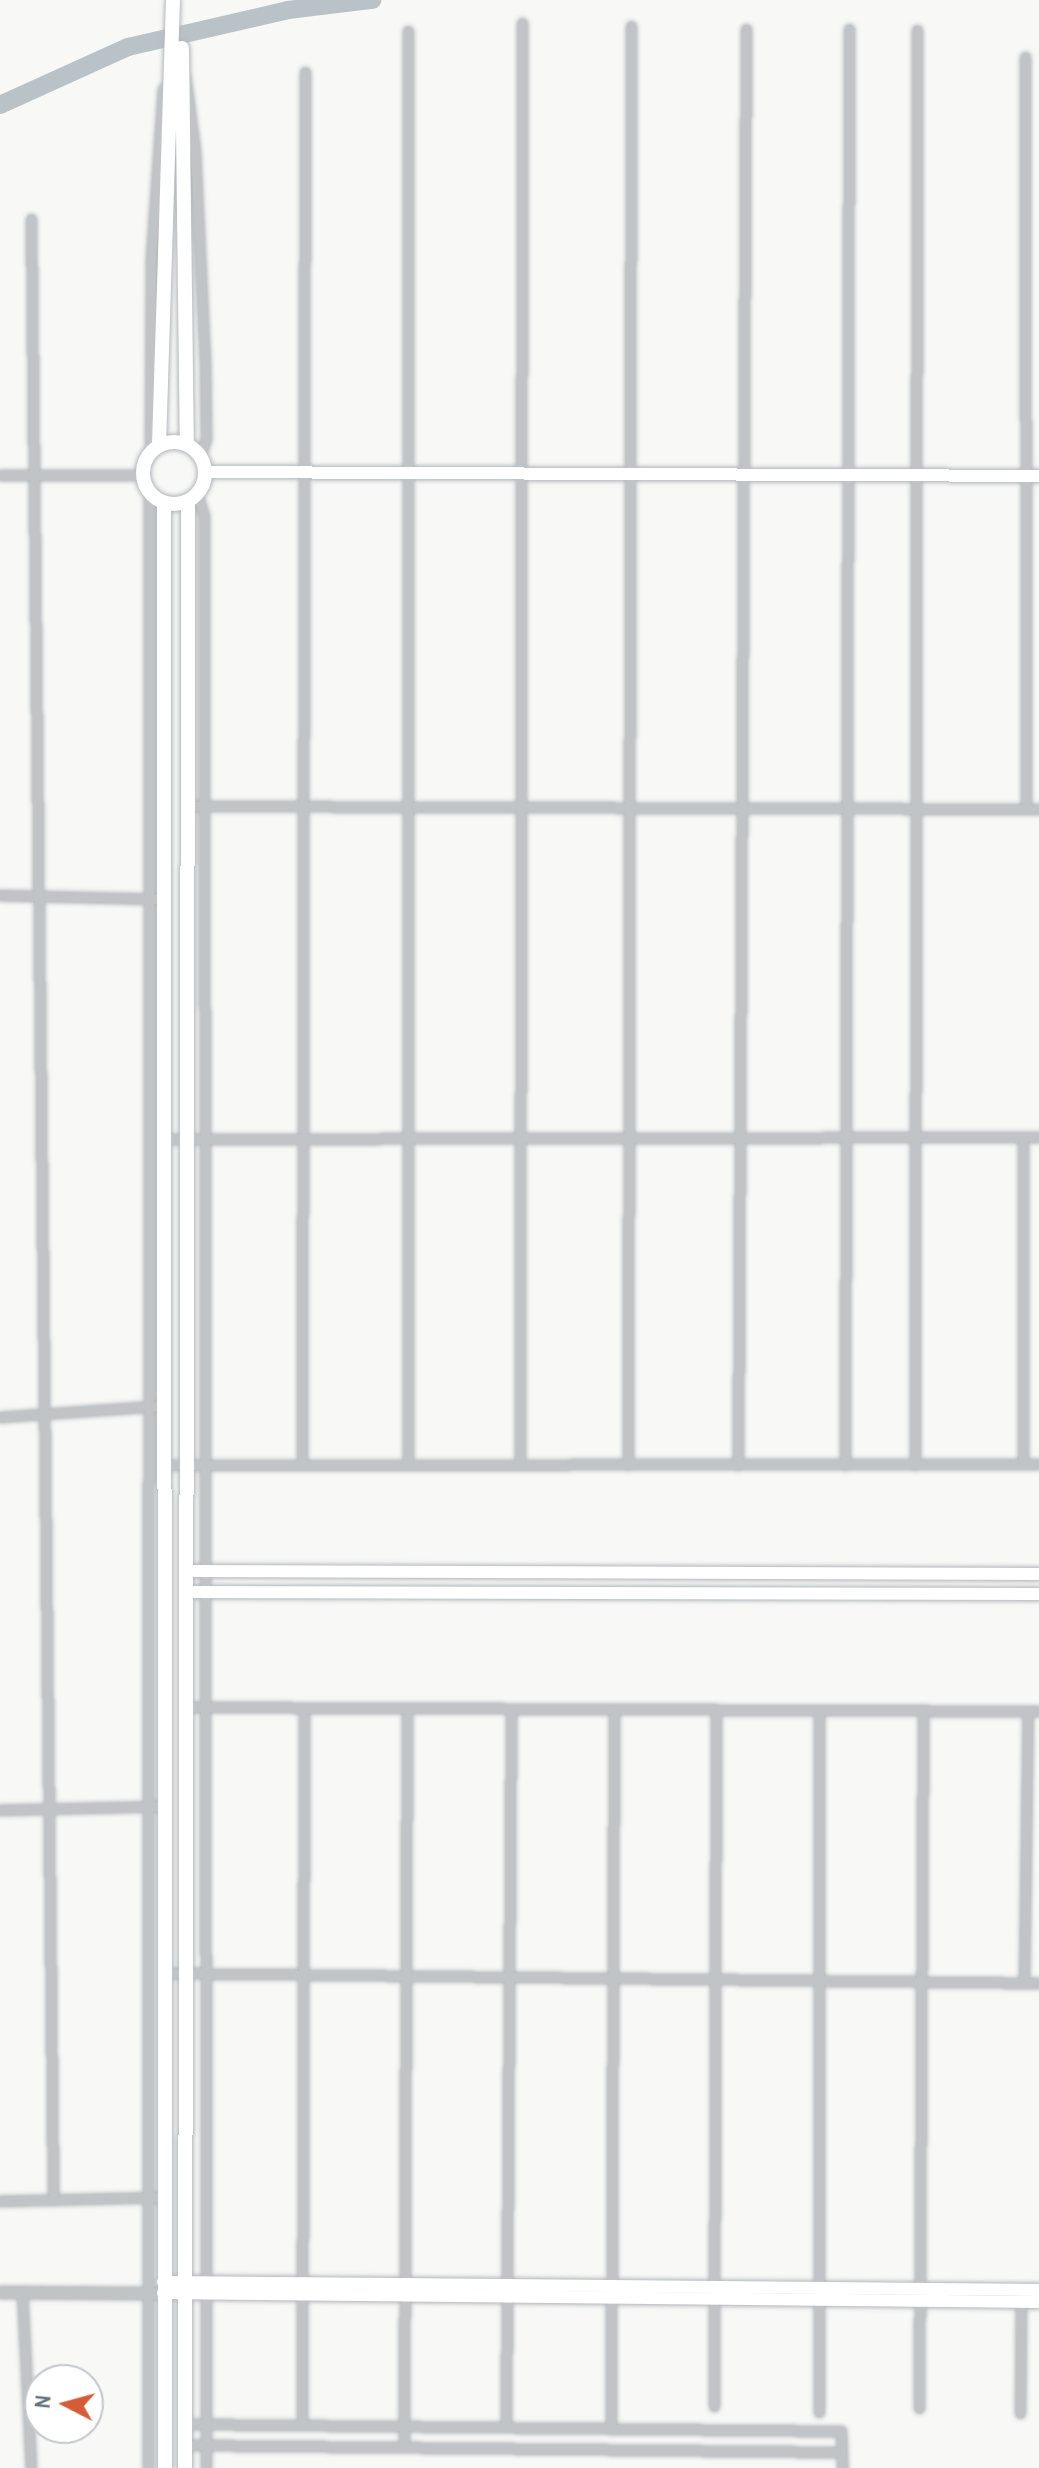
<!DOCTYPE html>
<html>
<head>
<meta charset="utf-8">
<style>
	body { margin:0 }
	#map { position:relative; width:1039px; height:2468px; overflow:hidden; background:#f8f8f6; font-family:"Archivo Narrow",sans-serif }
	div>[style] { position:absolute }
	.river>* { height:18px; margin:-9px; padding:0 9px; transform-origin:9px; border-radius:9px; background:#b9c3c7 }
	.roads { filter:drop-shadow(0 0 2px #b2b8bc) drop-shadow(0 0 2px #b2b8bc) }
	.minor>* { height:9px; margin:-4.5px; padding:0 4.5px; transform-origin:4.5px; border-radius:4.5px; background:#c0c4c7 }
	.tertiary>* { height:11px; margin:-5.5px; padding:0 5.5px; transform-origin:5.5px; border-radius:5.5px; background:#c0c4c7 }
	.secondary>* { height:12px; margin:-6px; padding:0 6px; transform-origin:6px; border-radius:6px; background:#fff }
	.primary>* { height:14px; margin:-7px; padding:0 7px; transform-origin:7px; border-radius:7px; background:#fff }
	.primary>.ring { margin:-7px; padding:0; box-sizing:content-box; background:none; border:14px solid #fff; border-radius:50% }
	span { translate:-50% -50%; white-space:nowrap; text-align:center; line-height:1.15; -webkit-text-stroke:8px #fff; paint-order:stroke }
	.north { position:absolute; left:24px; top:2364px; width:80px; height:80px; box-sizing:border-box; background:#fff; border:2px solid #c2c7cc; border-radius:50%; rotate:276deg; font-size:22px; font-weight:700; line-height:32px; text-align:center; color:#66747f }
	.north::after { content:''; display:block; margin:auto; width:28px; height:36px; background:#d55c39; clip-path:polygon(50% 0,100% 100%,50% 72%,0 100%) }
</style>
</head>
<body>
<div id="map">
	<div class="river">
		<i style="left:0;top:105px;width:141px;rotate:-24.4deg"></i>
		<i style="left:128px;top:47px;width:164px;rotate:-13deg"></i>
		<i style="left:288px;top:10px;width:85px;rotate:-6.8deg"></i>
	</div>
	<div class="roads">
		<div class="minor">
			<i style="left:1025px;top:57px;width:752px;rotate:89.92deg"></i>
			<i style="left:185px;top:75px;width:77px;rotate:82.5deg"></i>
			<i style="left:195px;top:151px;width:212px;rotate:87.3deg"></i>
			<i style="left:205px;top:363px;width:76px;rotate:89.2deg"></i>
			<i style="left:206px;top:439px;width:18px;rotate:109deg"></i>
			<i style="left:31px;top:219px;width:1981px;rotate:89.36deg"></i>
			<i style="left:150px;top:453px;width:194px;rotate:-89.7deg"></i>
			<i style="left:151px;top:259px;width:170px;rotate:-86deg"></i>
			<i style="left:163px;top:89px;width:12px;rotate:-48deg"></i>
			<i style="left:0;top:475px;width:143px"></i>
			<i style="left:197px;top:494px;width:23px;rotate:72deg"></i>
			<i style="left:204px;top:516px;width:1952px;rotate:89.94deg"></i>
			<i style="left:185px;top:806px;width:854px;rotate:0.2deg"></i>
			<i style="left:0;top:895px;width:165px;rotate:1.4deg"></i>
			<i style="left:164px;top:1139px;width:875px;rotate:-0.13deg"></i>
			<i style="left:0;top:1417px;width:156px;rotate:-4deg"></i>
			<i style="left:1023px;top:1464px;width:327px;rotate:-90deg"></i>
			<i style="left:165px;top:1465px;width:874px;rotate:-0.07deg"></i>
			<i style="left:302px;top:1465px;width:1393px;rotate:-89.88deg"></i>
			<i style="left:408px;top:1465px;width:1434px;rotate:-90deg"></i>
			<i style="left:520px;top:1465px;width:1442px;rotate:-89.92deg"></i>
			<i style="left:628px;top:1465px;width:1439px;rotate:-89.88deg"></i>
			<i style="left:738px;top:1465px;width:1436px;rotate:-89.68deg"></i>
			<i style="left:845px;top:1465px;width:1436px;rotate:-89.84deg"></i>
			<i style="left:915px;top:1465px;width:1435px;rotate:-89.92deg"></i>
			<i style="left:184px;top:1707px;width:855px;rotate:0.27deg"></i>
			<i style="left:0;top:1810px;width:163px;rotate:-1.4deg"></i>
			<i style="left:164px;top:1973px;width:875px;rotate:0.65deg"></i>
			<i style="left:1024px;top:1982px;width:271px;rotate:-89.2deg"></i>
			<i style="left:0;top:2201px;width:163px;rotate:-1.4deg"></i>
			<i style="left:22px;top:2291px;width:177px;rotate:87.1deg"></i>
			<i style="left:714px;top:2406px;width:697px;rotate:-89.84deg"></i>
			<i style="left:919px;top:2408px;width:698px;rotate:-89.67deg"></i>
			<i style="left:819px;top:2412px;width:702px;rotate:-90deg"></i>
			<i style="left:1020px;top:2413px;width:116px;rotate:-89.5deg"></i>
			<i style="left:185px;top:2424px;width:656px;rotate:0.61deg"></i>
			<i style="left:841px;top:2431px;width:37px;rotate:88deg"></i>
			<i style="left:302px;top:2425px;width:717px;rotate:-89.84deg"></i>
			<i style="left:506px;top:2427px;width:718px;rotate:-89.6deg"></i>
			<i style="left:611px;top:2428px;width:719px;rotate:-89.76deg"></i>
			<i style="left:185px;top:2445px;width:656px;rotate:0.61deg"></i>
			<i style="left:404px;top:2447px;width:739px;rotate:-89.77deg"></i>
			<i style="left:148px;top:2468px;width:1976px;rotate:-89.97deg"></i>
		</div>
		<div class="tertiary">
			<i style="left:0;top:2292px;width:163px;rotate:0.4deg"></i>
		</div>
		<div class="secondary">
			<i style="left:205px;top:472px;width:834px;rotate:0.27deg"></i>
			<i style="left:185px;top:1571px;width:854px;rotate:0.2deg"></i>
			<i style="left:185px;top:1592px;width:854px;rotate:0.13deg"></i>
			<i style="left:163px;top:2282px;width:876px;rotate:0.52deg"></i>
			<i style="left:163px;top:2293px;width:876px;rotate:0.59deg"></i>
		</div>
		<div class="primary">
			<i style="left:182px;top:48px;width:396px;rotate:89.3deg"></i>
			<i class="ring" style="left:143px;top:442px;width:48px;height:48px"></i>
			<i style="left:159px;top:445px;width:445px;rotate:-88.2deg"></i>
			<i style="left:164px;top:503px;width:1965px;rotate:89.97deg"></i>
			<i style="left:185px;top:2468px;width:1967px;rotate:-89.91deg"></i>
		</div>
	</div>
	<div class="north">N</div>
</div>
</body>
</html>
